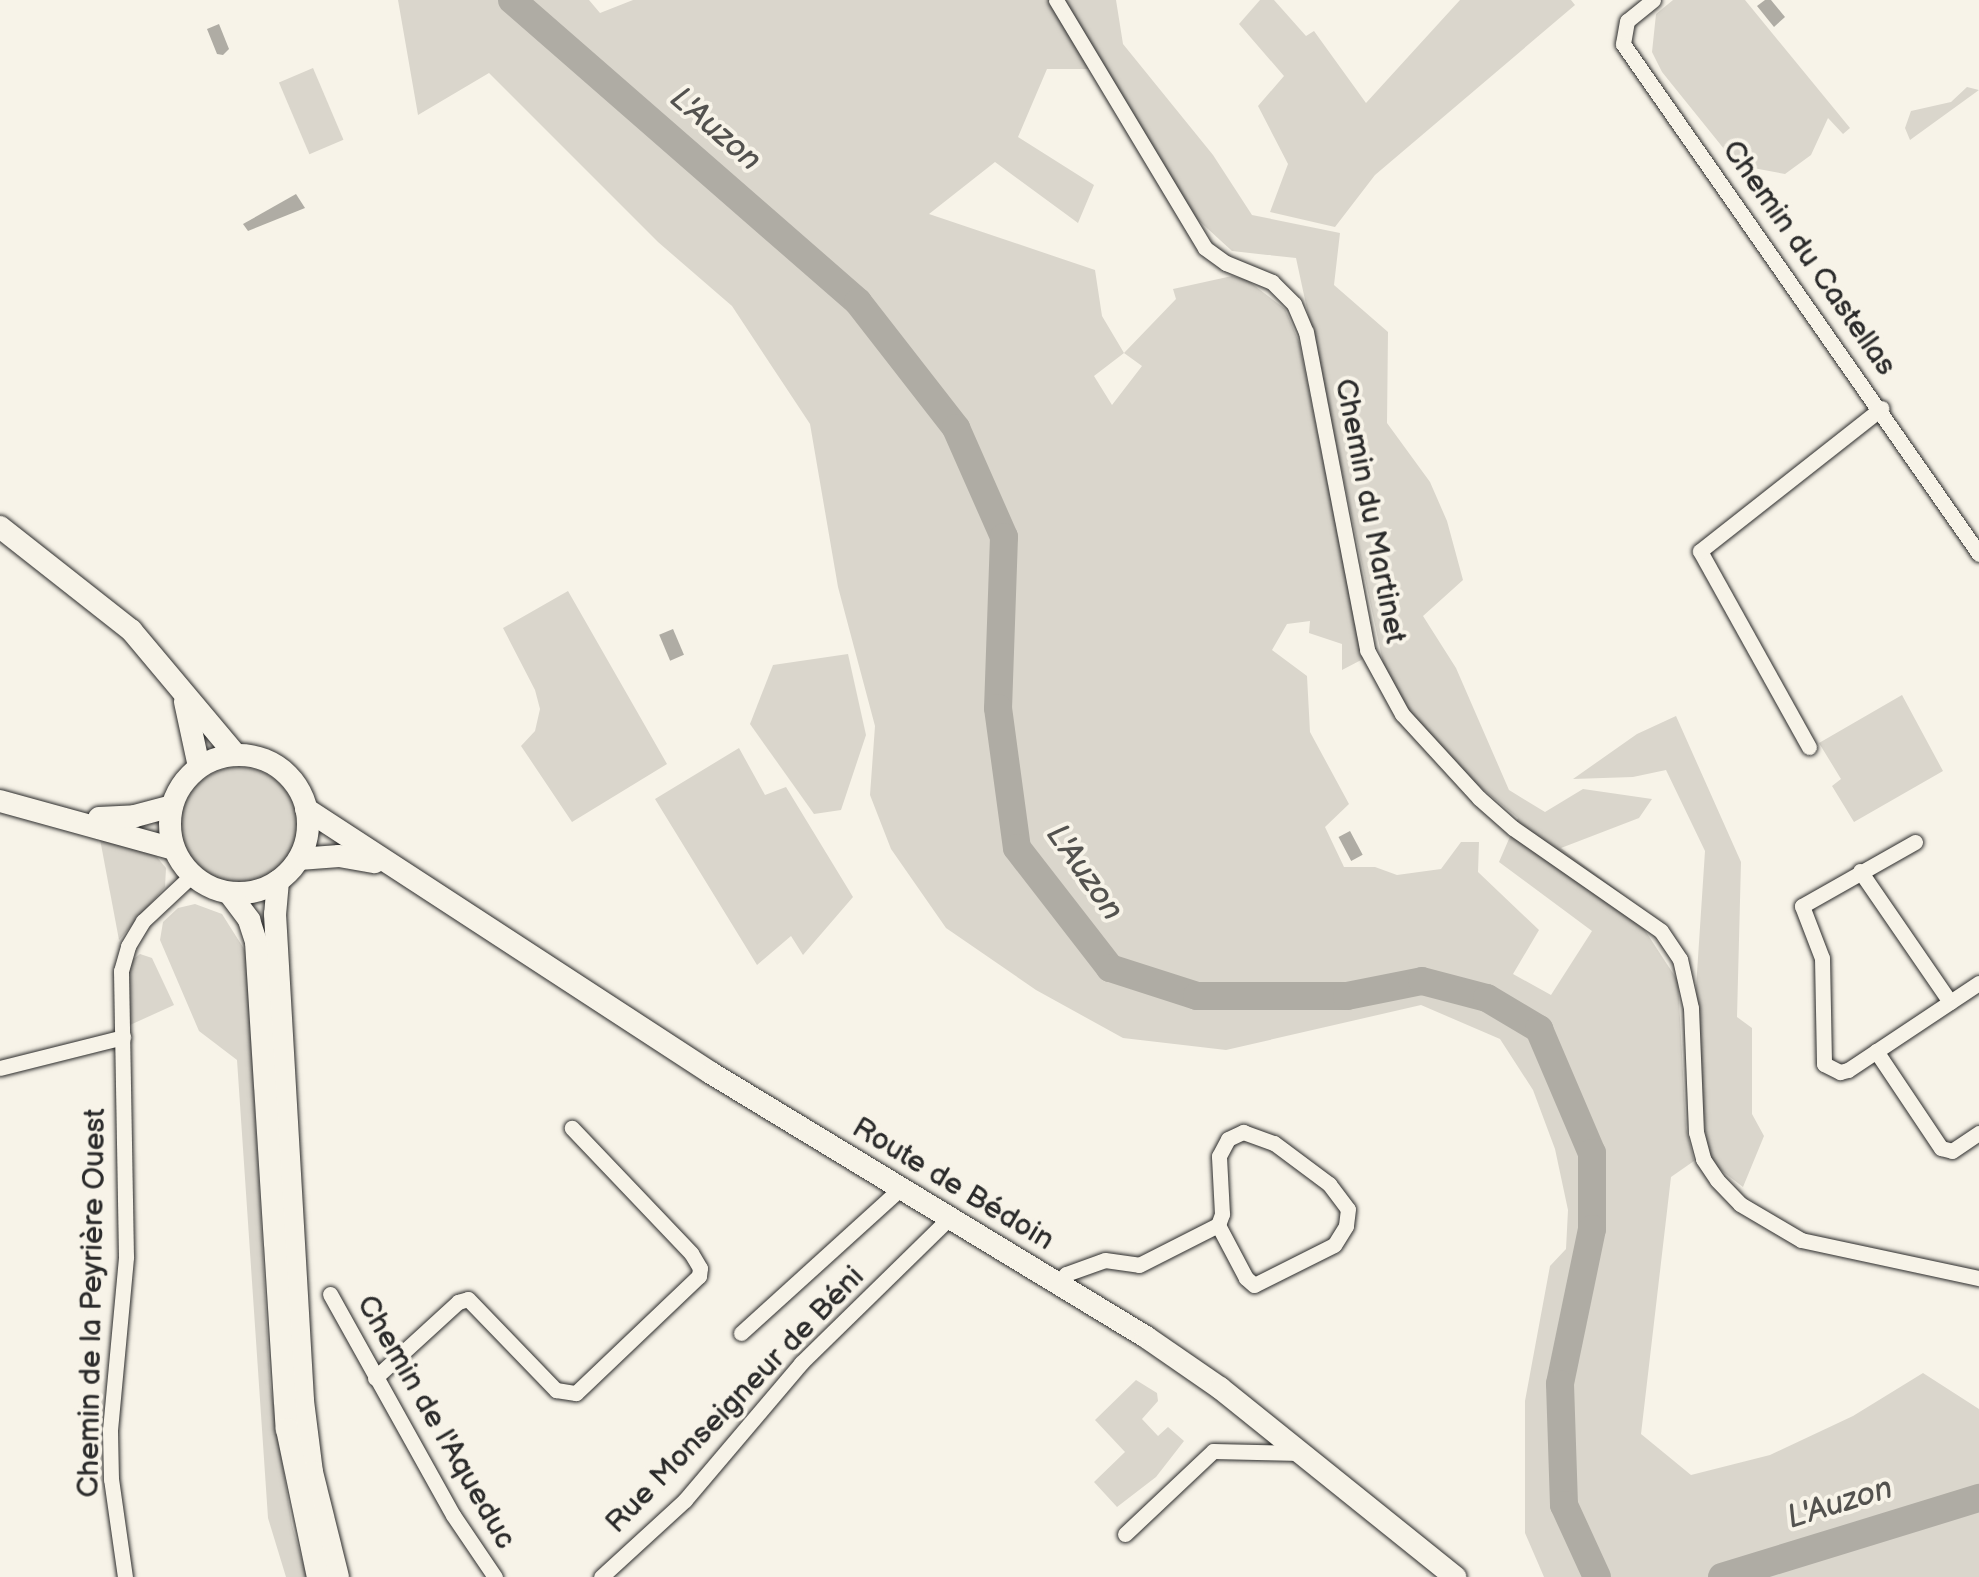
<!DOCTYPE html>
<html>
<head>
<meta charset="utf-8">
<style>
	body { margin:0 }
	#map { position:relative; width:1979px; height:1577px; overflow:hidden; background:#f7f3e8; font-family:"Balsamiq Sans",sans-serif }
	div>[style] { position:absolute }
	.green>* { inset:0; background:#dad6cc; transform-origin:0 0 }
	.round { border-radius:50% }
	.water>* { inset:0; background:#afaca4; transform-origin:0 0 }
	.river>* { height:28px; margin:-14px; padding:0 14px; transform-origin:14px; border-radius:14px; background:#afaca4 }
	.roads { filter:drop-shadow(0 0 2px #2b2b2b) drop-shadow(0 0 2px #2b2b2b) }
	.minor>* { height:15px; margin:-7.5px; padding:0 7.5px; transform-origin:7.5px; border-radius:7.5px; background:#f7f3e8 }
	.secondary>* { height:22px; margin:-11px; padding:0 11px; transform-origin:11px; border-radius:11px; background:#f7f3e8 }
	.secondary>.ring { margin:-11px; padding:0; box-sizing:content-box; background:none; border:22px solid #f7f3e8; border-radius:50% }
	span { translate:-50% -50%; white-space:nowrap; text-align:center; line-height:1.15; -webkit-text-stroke:8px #f7f3e8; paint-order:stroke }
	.street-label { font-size:30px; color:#2b2b2b }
	.water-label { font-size:32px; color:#53524f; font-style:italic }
</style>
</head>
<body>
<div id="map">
	<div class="green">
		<i style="clip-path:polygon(evenodd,398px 0,589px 0,600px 13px,633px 0,1116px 0,1123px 44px,1213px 155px,1252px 215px,1340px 233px,1334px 285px,1388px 332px,1387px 423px,1430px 482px,1447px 521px,1463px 580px,1423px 616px,1456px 668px,1509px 790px,1545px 812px,1583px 789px,1652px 799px,1639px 818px,1561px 848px,1620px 892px,1678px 981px,1686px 1128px,1694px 1161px,1671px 1177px,1641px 1434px,1691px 1475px,1770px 1455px,1853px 1416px,1923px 1373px,1979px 1409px,1979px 1577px,1544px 1577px,1525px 1533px,1525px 1401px,1550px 1266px,1566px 1249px,1568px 1210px,1555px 1149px,1533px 1090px,1500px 1039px,1421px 1005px,1226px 1050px,1123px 1038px,1036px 990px,946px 928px,891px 849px,870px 795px,875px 726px,838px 587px,810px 424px,732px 306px,658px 242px,489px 73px,418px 115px,398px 0,1047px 69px,1102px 69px,1184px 207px,1232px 251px,1296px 258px,1389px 690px,1456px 767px,1518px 818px,1499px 862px,1592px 931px,1551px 995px,1513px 974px,1539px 930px,1478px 872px,1479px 842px,1461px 842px,1441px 869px,1397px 875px,1375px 867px,1344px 867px,1325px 827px,1349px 804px,1310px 732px,1307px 676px,1272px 650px,1287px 624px,1310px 621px,1309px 633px,1342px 644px,1342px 670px,1363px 659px,1299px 342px,1285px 309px,1247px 280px,1232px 276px,1173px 289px,1176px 299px,1124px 353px,1102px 316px,1095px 270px,929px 214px,995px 162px,1078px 223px,1094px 185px,1018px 137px,1047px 69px,398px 0,1124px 353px,1142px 366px,1112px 405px,1094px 376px,1124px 353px)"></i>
		<i style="clip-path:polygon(1260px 0,1274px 0,1306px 36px,1314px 31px,1366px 103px,1460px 0,1571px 0,1575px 5px,1375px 175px,1335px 227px,1270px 212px,1288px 164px,1258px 106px,1284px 76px,1239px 24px)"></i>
		<i style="clip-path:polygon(1673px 0,1745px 0,1850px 128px,1843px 134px,1828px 118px,1811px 155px,1785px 174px,1737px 165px,1662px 72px,1652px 52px,1656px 14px)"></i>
		<i style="left:313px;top:68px;width:78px;height:37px;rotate:67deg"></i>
		<i style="clip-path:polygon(1967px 87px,1979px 90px,1910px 140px,1905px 128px,1911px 111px,1951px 102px)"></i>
		<i style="clip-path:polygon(568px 591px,667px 764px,572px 822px,521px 746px,535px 731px,540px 709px,535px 690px,503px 628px)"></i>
		<i style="clip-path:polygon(848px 654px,866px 735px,841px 810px,814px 814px,750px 724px,773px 665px)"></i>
		<i style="clip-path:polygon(1902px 695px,1943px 771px,1854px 822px,1832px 786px,1841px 779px,1819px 743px)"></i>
		<i style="clip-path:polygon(1676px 716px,1741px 862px,1737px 1017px,1752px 1028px,1752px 1114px,1764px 1136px,1743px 1187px,1709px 1161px,1701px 1096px,1696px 988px,1705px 851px,1666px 770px,1633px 777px,1573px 779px,1637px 734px)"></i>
		<i style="clip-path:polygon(739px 748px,765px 795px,786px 787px,853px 897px,803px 955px,791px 936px,757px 965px,655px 799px)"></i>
		<i class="round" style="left:181px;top:767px;width:116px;height:116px"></i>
		<i style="clip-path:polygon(100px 839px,152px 851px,166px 868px,165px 887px,119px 940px)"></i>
		<i style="clip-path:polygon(195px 904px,222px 914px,246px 952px,270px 1383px,292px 1525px,307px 1577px,286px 1577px,268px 1518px,237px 1060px,199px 1031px,160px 940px,163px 922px,178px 908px)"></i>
		<i style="clip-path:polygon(140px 954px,152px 958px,174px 1005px,130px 1025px,126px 965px)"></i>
		<i style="clip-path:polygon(1136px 1380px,1157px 1393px,1158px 1401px,1142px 1419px,1158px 1436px,1168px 1427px,1184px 1441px,1156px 1477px,1117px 1507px,1094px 1482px,1125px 1452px,1095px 1420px)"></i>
	</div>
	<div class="water">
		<i style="clip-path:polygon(1765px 0,1771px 0,1785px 17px,1774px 27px,1757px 6px)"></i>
		<i style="clip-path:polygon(219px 24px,229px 49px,223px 55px,217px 54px,207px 29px)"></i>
		<i style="clip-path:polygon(296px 194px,305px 208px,248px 231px,243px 224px)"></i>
		<i style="left:673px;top:629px;width:28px;height:15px;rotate:67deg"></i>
		<i style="left:1350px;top:831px;width:27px;height:13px;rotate:62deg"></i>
	</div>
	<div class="river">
		<i style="left:512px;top:0;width:459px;rotate:41.1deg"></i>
		<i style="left:858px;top:302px;width:160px;rotate:52.1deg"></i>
		<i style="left:956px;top:428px;width:119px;rotate:66.2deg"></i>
		<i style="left:1004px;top:537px;width:171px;rotate:92deg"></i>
		<i style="left:998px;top:708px;width:141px;rotate:82.3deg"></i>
		<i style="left:1017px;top:848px;width:152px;rotate:52.2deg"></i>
		<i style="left:1110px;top:968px;width:91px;rotate:17.8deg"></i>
		<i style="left:1197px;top:996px;width:150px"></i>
		<i style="left:1347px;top:996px;width:76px;rotate:-11.3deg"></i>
		<i style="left:1422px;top:981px;width:67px;rotate:14.7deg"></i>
		<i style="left:1487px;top:998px;width:61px;rotate:30.8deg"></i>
		<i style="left:1539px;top:1029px;width:135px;rotate:66.9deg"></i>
		<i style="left:1592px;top:1153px;width:76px;rotate:90deg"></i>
		<i style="left:1592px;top:1229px;width:158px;rotate:101.7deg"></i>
		<i style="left:1560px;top:1384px;width:121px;rotate:88.1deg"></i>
		<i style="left:1564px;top:1505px;width:79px;rotate:65.4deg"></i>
		<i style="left:1722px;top:1577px;width:269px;rotate:-17.1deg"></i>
	</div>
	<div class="roads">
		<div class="minor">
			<i style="left:1056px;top:0;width:289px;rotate:59deg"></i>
			<i style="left:1205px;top:248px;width:26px;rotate:36deg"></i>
			<i style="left:1226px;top:263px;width:50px;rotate:22.4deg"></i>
			<i style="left:1272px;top:282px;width:31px;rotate:45deg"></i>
			<i style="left:1294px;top:304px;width:30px;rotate:67deg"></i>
			<i style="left:1306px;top:332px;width:324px;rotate:79.1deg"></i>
			<i style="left:1367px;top:650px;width:73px;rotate:61.3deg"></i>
			<i style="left:1402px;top:714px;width:114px;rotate:47.5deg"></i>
			<i style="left:1479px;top:798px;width:45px;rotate:41.4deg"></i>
			<i style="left:1513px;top:828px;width:180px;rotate:34.8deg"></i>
			<i style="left:1661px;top:931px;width:34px;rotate:56deg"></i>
			<i style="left:1680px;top:959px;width:50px;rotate:77.3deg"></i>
			<i style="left:1691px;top:1008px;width:124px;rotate:87.7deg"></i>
			<i style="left:1696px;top:1132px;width:28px;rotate:75deg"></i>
			<i style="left:1703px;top:1159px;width:25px;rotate:56deg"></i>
			<i style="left:1717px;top:1180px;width:33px;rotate:46deg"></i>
			<i style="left:1740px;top:1204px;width:71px;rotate:30.5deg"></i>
			<i style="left:1801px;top:1240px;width:182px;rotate:12.1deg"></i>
			<i style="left:1653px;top:0;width:33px;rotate:141deg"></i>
			<i style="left:1627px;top:21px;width:23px;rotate:100deg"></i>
			<i style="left:1623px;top:44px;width:622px;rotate:55.08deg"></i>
			<i style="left:1809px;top:747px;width:224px;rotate:-119.1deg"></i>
			<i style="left:1700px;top:551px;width:231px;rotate:-38.2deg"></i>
			<i style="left:1915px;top:842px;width:130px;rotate:150.5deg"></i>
			<i style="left:1802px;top:906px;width:56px;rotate:69deg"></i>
			<i style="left:1822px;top:958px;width:106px;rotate:88.9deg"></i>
			<i style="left:1824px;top:1064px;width:18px;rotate:27deg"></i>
			<i style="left:1840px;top:1072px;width:8px;rotate:-14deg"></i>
			<i style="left:1848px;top:1070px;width:157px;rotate:-33.6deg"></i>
			<i style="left:1860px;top:871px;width:159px;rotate:55.5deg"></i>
			<i style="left:1876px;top:1051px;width:117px;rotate:56.2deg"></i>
			<i style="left:1941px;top:1148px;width:11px;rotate:15deg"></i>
			<i style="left:1952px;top:1151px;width:32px;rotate:-34deg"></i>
			<i style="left:0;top:1068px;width:127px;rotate:-14.1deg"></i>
			<i style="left:1243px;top:1132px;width:33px;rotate:20deg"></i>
			<i style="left:1274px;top:1143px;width:69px;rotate:36.7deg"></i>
			<i style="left:1329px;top:1184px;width:31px;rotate:53deg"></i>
			<i style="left:1348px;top:1209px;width:17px;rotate:97deg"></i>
			<i style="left:1346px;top:1226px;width:22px;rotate:122deg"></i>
			<i style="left:1334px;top:1245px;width:89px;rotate:153.4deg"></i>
			<i style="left:1254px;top:1285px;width:11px;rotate:-139deg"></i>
			<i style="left:1246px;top:1278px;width:60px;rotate:-117.8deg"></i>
			<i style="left:1218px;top:1225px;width:12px;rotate:-70deg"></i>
			<i style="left:1222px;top:1214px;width:58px;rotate:-93deg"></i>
			<i style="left:1219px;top:1156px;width:19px;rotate:-62deg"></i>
			<i style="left:1228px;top:1139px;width:17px;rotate:-25deg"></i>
			<i style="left:1058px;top:1283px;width:12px;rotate:-48deg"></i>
			<i style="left:1066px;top:1274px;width:41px;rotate:-19.7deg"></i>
			<i style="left:1105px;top:1260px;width:34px;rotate:8deg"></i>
			<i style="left:1139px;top:1265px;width:89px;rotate:-26.9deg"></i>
			<i style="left:330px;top:1294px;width:253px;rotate:60.9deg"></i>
			<i style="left:453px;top:1515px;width:75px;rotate:55.9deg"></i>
			<i style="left:741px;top:1333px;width:216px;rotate:-42.2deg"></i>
			<i style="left:375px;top:1378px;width:113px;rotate:-42.5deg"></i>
			<i style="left:458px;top:1302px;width:10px;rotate:-17deg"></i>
			<i style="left:468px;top:1299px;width:127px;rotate:46deg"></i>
			<i style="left:556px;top:1390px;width:20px;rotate:9deg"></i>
			<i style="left:576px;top:1393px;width:170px;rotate:-43.6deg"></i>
			<i style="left:699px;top:1276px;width:8px;rotate:-83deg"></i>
			<i style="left:700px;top:1268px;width:17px;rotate:-121deg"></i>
			<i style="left:691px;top:1253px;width:173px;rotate:-133.6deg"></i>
			<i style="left:1125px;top:1534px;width:121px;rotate:-43.3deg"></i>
			<i style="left:1213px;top:1451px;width:87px;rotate:1.3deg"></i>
			<i style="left:125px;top:1577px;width:99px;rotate:-98.1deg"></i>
			<i style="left:111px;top:1479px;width:49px;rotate:-91.2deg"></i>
			<i style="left:110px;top:1430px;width:174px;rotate:-84.7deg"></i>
			<i style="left:126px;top:1257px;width:286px;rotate:-91deg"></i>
			<i style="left:121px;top:971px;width:26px;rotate:-74deg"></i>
			<i style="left:128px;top:946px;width:29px;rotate:-59deg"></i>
			<i style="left:143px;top:921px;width:67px;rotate:-43.2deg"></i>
			<i style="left:601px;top:1577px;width:114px;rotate:-42.5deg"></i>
			<i style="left:685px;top:1500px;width:180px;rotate:-49.7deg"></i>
			<i style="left:801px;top:1363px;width:209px;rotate:-44.4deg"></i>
		</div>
		<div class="secondary">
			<i style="left:0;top:527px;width:167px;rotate:38.2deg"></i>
			<i style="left:131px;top:630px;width:163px;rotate:50deg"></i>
			<i style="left:185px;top:702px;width:66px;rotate:77.8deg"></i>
			<i class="ring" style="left:170px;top:755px;width:116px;height:116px"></i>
			<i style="left:0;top:801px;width:180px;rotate:15.4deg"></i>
			<i style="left:306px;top:809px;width:483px;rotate:33.1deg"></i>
			<i style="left:711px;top:1073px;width:509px;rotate:31.25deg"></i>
			<i style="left:1146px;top:1337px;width:90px;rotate:34.6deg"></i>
			<i style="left:1220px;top:1388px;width:302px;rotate:38.8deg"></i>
			<i style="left:99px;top:818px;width:36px;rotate:-3deg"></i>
			<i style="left:135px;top:816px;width:38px;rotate:-15deg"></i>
			<i style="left:299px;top:859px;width:40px;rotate:-4.3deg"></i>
			<i style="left:339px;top:856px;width:36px;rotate:10deg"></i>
			<i style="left:278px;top:881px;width:33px;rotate:95deg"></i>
			<i style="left:275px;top:914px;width:488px;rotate:86.7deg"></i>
			<i style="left:303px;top:1401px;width:72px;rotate:82.8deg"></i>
			<i style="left:312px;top:1472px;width:108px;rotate:76.1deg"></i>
			<i style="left:229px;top:893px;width:34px;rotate:53deg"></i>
			<i style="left:249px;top:920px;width:23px;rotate:72deg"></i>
			<i style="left:256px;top:942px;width:488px;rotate:86.4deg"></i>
			<i style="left:287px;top:1429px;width:151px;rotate:78.2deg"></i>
		</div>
	</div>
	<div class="street-label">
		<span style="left:1809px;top:258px;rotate:55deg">Chemin du Castellas</span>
		<span style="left:1370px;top:511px;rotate:79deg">Chemin du Martinet</span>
		<span style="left:953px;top:1184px;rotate:31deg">Route de Bédoin</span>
		<span style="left:92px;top:1303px;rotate:-89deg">Chemin de la Peyrière Ouest</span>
		<span style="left:735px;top:1400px;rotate:-46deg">Rue Monseigneur de Béni</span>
		<span style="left:436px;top:1422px;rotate:60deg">Chemin de l'Aqueduc</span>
	</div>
	<div class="water-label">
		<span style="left:715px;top:130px;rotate:41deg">L'Auzon</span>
		<span style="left:1084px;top:873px;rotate:55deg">L'Auzon</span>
		<span style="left:1840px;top:1504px;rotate:-17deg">L'Auzon</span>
	</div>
</div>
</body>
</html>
